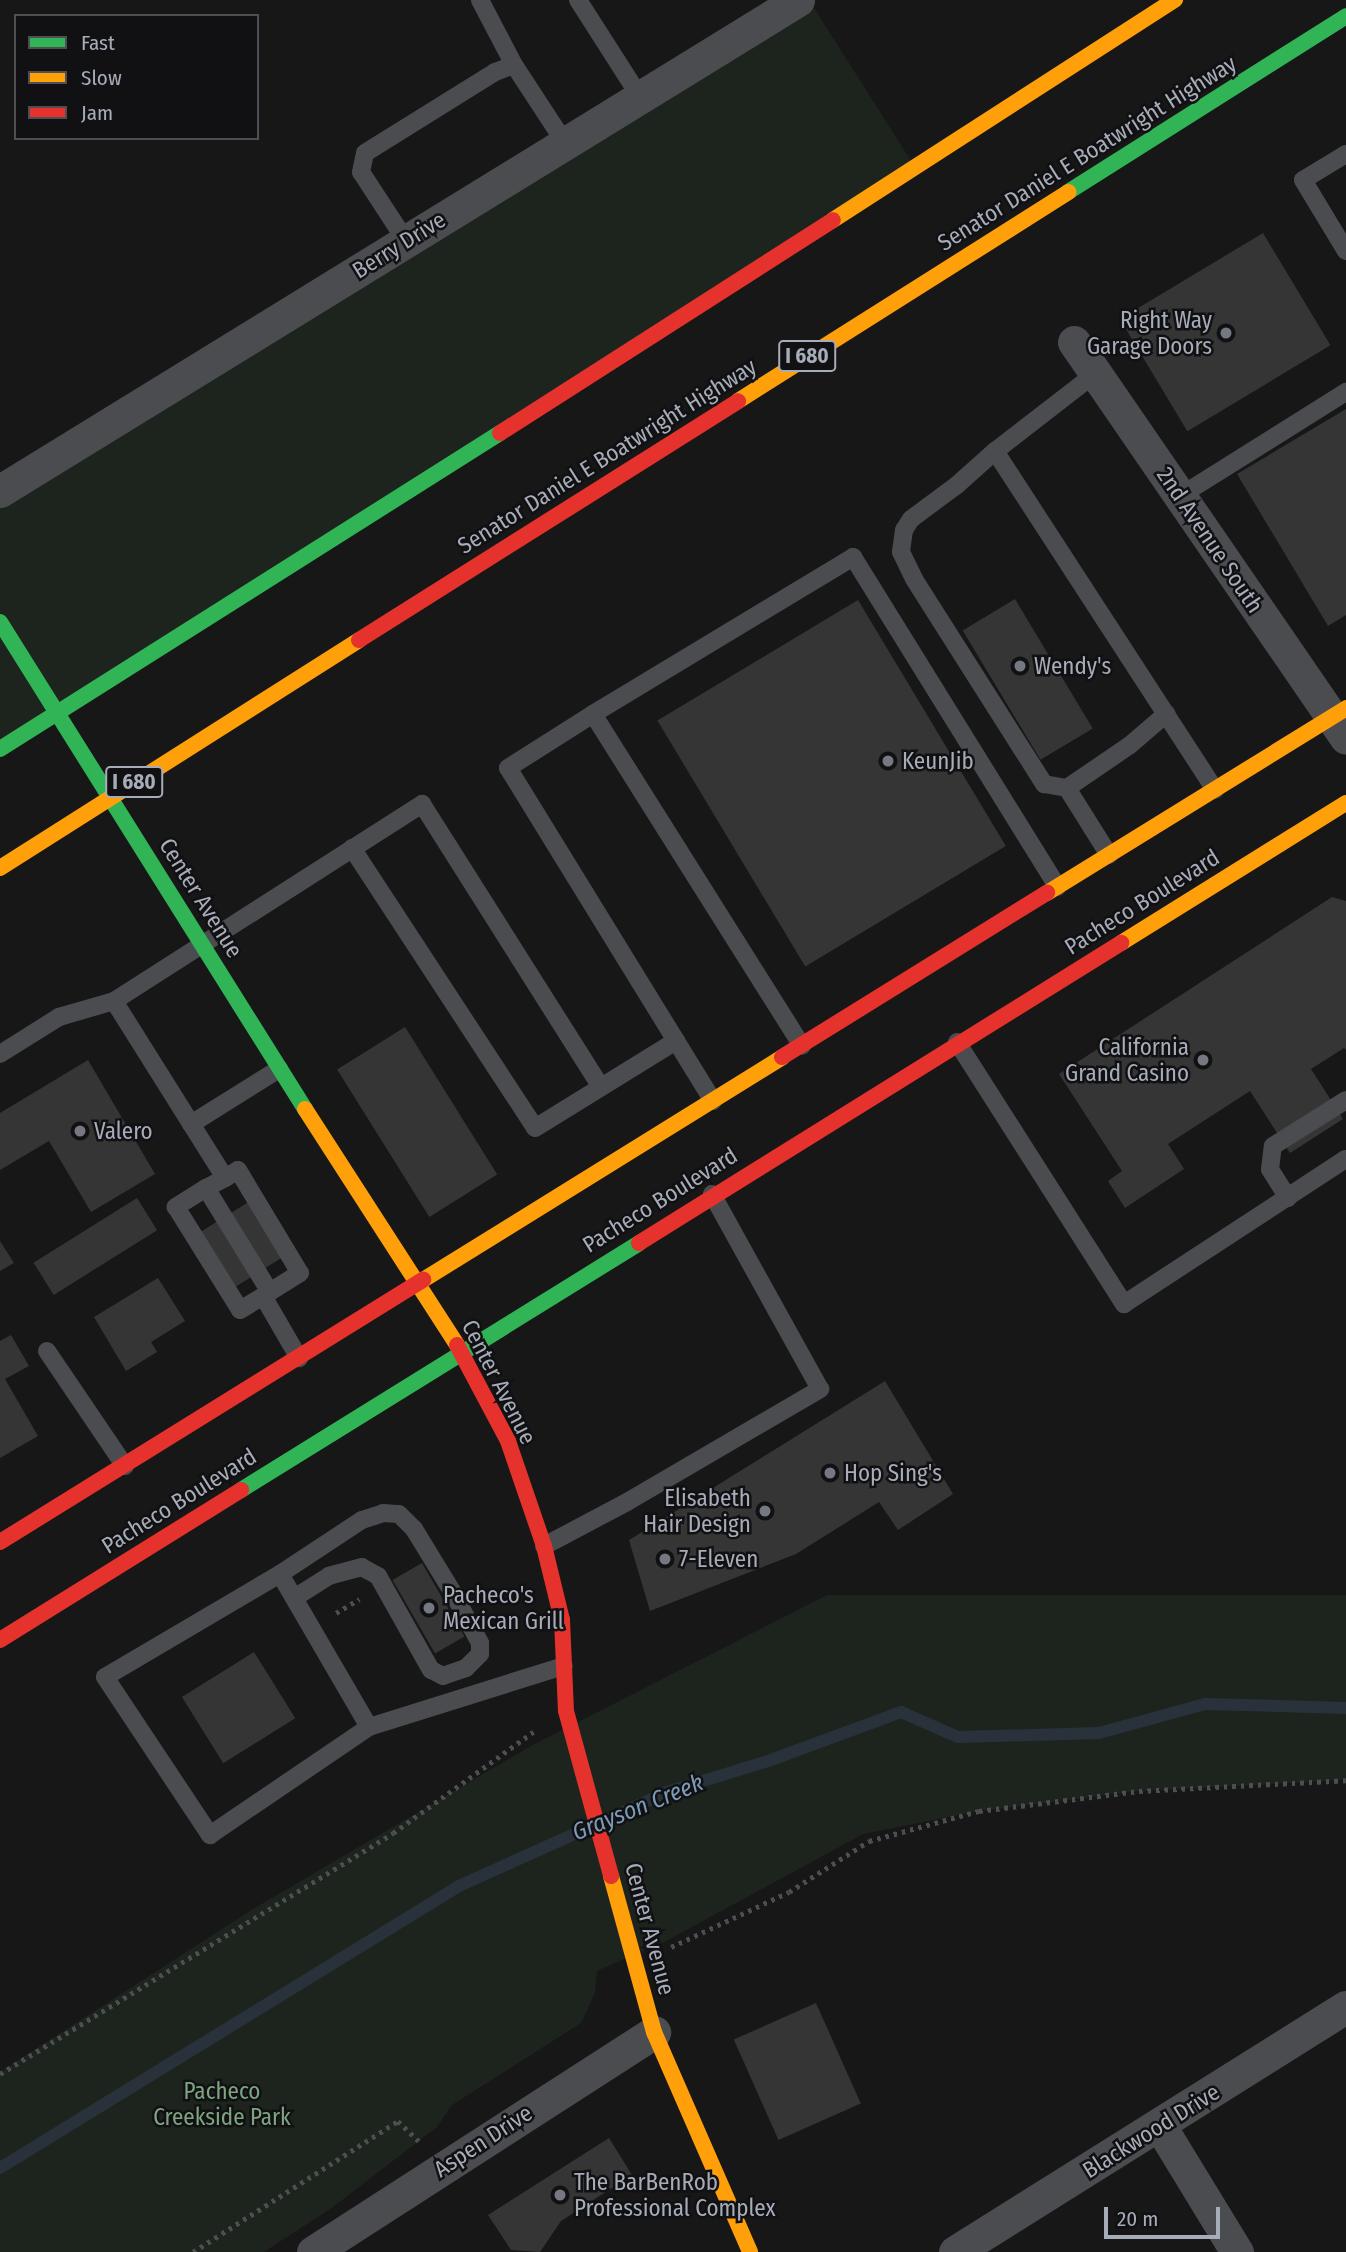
<!DOCTYPE html>
<html>
<head>
<meta charset="utf-8">
<style>
	body { margin:0 }
	#map { position:relative; width:1346px; height:2252px; overflow:hidden; background:#171717; font-family:"Fira Sans Condensed",sans-serif }
	div>[style] { position:absolute }
	.green>* { inset:0; background:#1d241e }
	.stream>* { height:12px; margin:-6px; padding:0 6px; transform-origin:6px; border-radius:6px; background:#29323a }
	.building>* { inset:0; background:#353536; transform-origin:0 0 }
	.path>* { height:4.5px; margin-top:-2.25px; transform-origin:0; background:repeating-linear-gradient(90deg,#4d4e52 0 3.5px,transparent 0 8.5px) }
	.lane>* { height:18px; margin:-9px; padding:0 9px; transform-origin:9px; border-radius:9px; background:#4b4c50 }
	.street>* { height:33px; margin:-16.5px; padding:0 16.5px; transform-origin:16.5px; border-radius:16.5px; background:#4b4c50 }
	.fast>* { height:16px; margin:-8px; padding:0 8px; transform-origin:8px; border-radius:8px; background:#30b455 }
	.slow>* { height:16px; margin:-8px; padding:0 8px; transform-origin:8px; border-radius:8px; background:#ff9f0a }
	.jam>* { height:16px; margin:-8px; padding:0 8px; transform-origin:8px; border-radius:8px; background:#e5322d }
	.dots>* { width:19px; height:19px; translate:-50% -50%; box-sizing:border-box; border:4px solid #111113; border-radius:50% }
	span { translate:-50% -50%; white-space:nowrap; text-align:center; line-height:1.15; -webkit-text-stroke:5px #111113; paint-order:stroke }
	.shield-label span { padding:2px 5px; background:#111113; border:2px solid; border-radius:5px; -webkit-text-stroke-width:0 }
	.shield-label { font-size:21px; color:#a7acb9; font-weight:700 }
	.street-label { font-size:23px; color:#a7acb9 }
	.poi-label { font-size:23px; color:#a7acb9 }
	.right { translate:-100% -50%; text-align:right }
	.left { translate:0 -50%; text-align:left }
	.park-label { font-size:23px; color:#7da580 }
	.water-label { font-size:24px; color:#7c9bb6; font-style:italic }
	.legend { position:absolute; left:14px; top:14px; width:245px; height:126px; box-sizing:border-box; background:#111113; border:2px solid #4d4f55; margin:0; padding:9px 12px; list-style:none; font-size:21px; color:#a7acb9 }
	.legend li { display:flex; align-items:center; gap:14px; height:35px }
	.legend b { width:35px; border:2px solid #4d4f55 }
	.scale { position:absolute; left:1104px; top:2207px; width:116px; height:32px; box-sizing:border-box; border:4px solid #a7acb9; border-top:0; padding-left:9px; font-size:21px; line-height:24px; white-space:nowrap; color:#a7acb9; -webkit-text-stroke:5px #111113; paint-order:stroke }
</style>
</head>
<body>
<div id="map">
	<div class="green">
		<i style="clip-path:polygon(809px 0,915px 167px,0 749px,0 491px)"></i>
		<i style="clip-path:polygon(827px 1595px,1346px 1595px,1346px 1780px,1139px 1791px,979px 1811px,863px 1834px,668px 1940px,597px 1971px,595px 1993px,581px 2023px,452px 2105px,437px 2127px,333px 2207px,264px 2252px,0 2252px,0 2072px,253px 1909px,531px 1746px)"></i>
	</div>
	<div class="stream">
		<i style="left:0;top:2168px;width:539px;rotate:-31.57deg"></i>
		<i style="left:459px;top:1886px;width:228px;rotate:-24.3deg"></i>
		<i style="left:667px;top:1792px;width:109px;rotate:-17.1deg"></i>
		<i style="left:771px;top:1760px;width:139px;rotate:-20.3deg"></i>
		<i style="left:901px;top:1712px;width:62px;rotate:23.7deg"></i>
		<i style="left:958px;top:1737px;width:141px;rotate:-1.6deg"></i>
		<i style="left:1099px;top:1733px;width:110px;rotate:-15.3deg"></i>
		<i style="left:1205px;top:1704px;width:141px;rotate:1.6deg"></i>
	</div>
	<div class="building">
		<i style="left:1263px;top:233px;width:131px;height:167px;rotate:59deg"></i>
		<i style="clip-path:polygon(1346px 409px,1346px 615px,1328px 626px,1237px 474px)"></i>
		<i style="left:1015px;top:599px;width:151px;height:61px;rotate:59deg"></i>
		<i style="left:858px;top:600px;width:287px;height:234px;rotate:59deg"></i>
		<i style="clip-path:polygon(1332px 897px,1346px 901px,1346px 1050px,1344px 1048px,1311px 1069px,1343px 1119px,1290px 1153px,1250px 1091px,1168px 1144px,1184px 1169px,1125px 1208px,1108px 1181px,1122px 1171px,1059px 1074px)"></i>
		<i style="left:405px;top:1027px;width:174px;height:80px;rotate:58deg"></i>
		<i style="clip-path:polygon(88px 1060px,155px 1174px,91px 1212px,49px 1141px,0 1170px,0 1113px)"></i>
		<i style="left:258px;top:1196px;width:65px;height:84px;rotate:58deg"></i>
		<i style="left:137px;top:1198px;width:38px;height:122px;rotate:58deg"></i>
		<i style="clip-path:polygon(0 1241px,14px 1263px,0 1271px)"></i>
		<i style="clip-path:polygon(158px 1278px,185px 1321px,151px 1342px,157px 1352px,126px 1371px,94px 1317px)"></i>
		<i style="clip-path:polygon(11px 1335px,29px 1366px,5px 1379px,38px 1436px,0 1458px,0 1341px)"></i>
		<i style="clip-path:polygon(885px 1381px,953px 1494px,898px 1530px,879px 1502px,796px 1554px,650px 1611px,629px 1540px)"></i>
		<i style="left:422px;top:1563px;width:85px;height:34px;rotate:60deg"></i>
		<i style="left:254px;top:1652px;width:78px;height:85px;rotate:58deg"></i>
		<i style="left:816px;top:2003px;width:110px;height:90px;rotate:66deg"></i>
		<i style="clip-path:polygon(609px 2138px,632px 2175px,561px 2221px,540px 2252px,511px 2250px,488px 2215px)"></i>
	</div>
	<div class="path">
		<i style="left:336px;top:1613px;width:27px;rotate:-31deg"></i>
		<i style="left:671px;top:1947px;width:130px;rotate:-25deg"></i>
		<i style="left:789px;top:1892px;width:95px;rotate:-32.5deg"></i>
		<i style="left:869px;top:1841px;width:114px;rotate:-15.3deg"></i>
		<i style="left:979px;top:1811px;width:161px;rotate:-7.1deg"></i>
		<i style="left:1139px;top:1791px;width:207px;rotate:-3deg"></i>
		<i style="left:0;top:2074px;width:461px;rotate:-31.5deg"></i>
		<i style="left:393px;top:1833px;width:173px;rotate:-35.8deg"></i>
		<i style="left:193px;top:2252px;width:243px;rotate:-32.6deg"></i>
		<i style="left:398px;top:2121px;width:29px;rotate:44deg"></i>
	</div>
	<div class="lane">
		<i style="left:480px;top:0;width:73px;rotate:62.4deg"></i>
		<i style="left:578px;top:0;width:115px;rotate:57.4deg"></i>
		<i style="left:1346px;top:154px;width:50px;rotate:148.8deg"></i>
		<i style="left:1303px;top:180px;width:83px;rotate:58.8deg"></i>
		<i style="left:406px;top:241px;width:82px;rotate:-123.1deg"></i>
		<i style="left:361px;top:172px;width:19px;rotate:-78deg"></i>
		<i style="left:365px;top:153px;width:153px;rotate:-31.9deg"></i>
		<i style="left:495px;top:72px;width:20px;rotate:-20deg"></i>
		<i style="left:514px;top:65px;width:93px;rotate:56.8deg"></i>
		<i style="left:1096px;top:373px;width:128px;rotate:142.3deg"></i>
		<i style="left:995px;top:451px;width:404px;rotate:57deg"></i>
		<i style="left:995px;top:451px;width:51px;rotate:138.2deg"></i>
		<i style="left:957px;top:485px;width:57px;rotate:143.5deg"></i>
		<i style="left:911px;top:519px;width:13px;rotate:122deg"></i>
		<i style="left:904px;top:530px;width:22px;rotate:98deg"></i>
		<i style="left:901px;top:552px;width:30px;rotate:64deg"></i>
		<i style="left:914px;top:579px;width:243px;rotate:57.6deg"></i>
		<i style="left:1044px;top:784px;width:23px;rotate:10deg"></i>
		<i style="left:1067px;top:788px;width:76px;rotate:-34.3deg"></i>
		<i style="left:1130px;top:745px;width:48px;rotate:-40.7deg"></i>
		<i style="left:1180px;top:496px;width:196px;rotate:-32.1deg"></i>
		<i style="left:593px;top:714px;width:304px;rotate:-31.1deg"></i>
		<i style="left:853px;top:557px;width:388px;rotate:58.2deg"></i>
		<i style="left:1067px;top:788px;width:79px;rotate:57.9deg"></i>
		<i style="left:352px;top:848px;width:334px;rotate:56.8deg"></i>
		<i style="left:535px;top:1128px;width:166px;rotate:-31.7deg"></i>
		<i style="left:114px;top:1001px;width:366px;rotate:-32.6deg"></i>
		<i style="left:422px;top:804px;width:335px;rotate:57.7deg"></i>
		<i style="left:957px;top:1042px;width:311px;rotate:57.5deg"></i>
		<i style="left:1124px;top:1304px;width:265px;rotate:-33.2deg"></i>
		<i style="left:0;top:1054px;width:70px;rotate:-32.1deg"></i>
		<i style="left:59px;top:1017px;width:57px;rotate:-16.2deg"></i>
		<i style="left:114px;top:1001px;width:209px;rotate:57.9deg"></i>
		<i style="left:225px;top:1178px;width:21px;rotate:152deg"></i>
		<i style="left:206px;top:1188px;width:122px;rotate:58.4deg"></i>
		<i style="left:270px;top:1292px;width:8px;rotate:150deg"></i>
		<i style="left:263px;top:1296px;width:72px;rotate:59.9deg"></i>
		<i style="left:713px;top:1101px;width:391px;rotate:-121.6deg"></i>
		<i style="left:508px;top:768px;width:101px;rotate:-32.4deg"></i>
		<i style="left:593px;top:714px;width:392px;rotate:57.8deg"></i>
		<i style="left:191px;top:1124px;width:104px;rotate:-32deg"></i>
		<i style="left:225px;top:1178px;width:15px;rotate:-32deg"></i>
		<i style="left:238px;top:1170px;width:120px;rotate:59deg"></i>
		<i style="left:300px;top:1273px;width:36px;rotate:148deg"></i>
		<i style="left:206px;top:1188px;width:36px;rotate:148deg"></i>
		<i style="left:176px;top:1207px;width:121px;rotate:58.1deg"></i>
		<i style="left:240px;top:1310px;width:27px;rotate:-31deg"></i>
		<i style="left:1288px;top:1198px;width:34px;rotate:-122deg"></i>
		<i style="left:1270px;top:1169px;width:23px;rotate:-83deg"></i>
		<i style="left:1273px;top:1146px;width:86px;rotate:-32.2deg"></i>
		<i style="left:47px;top:1351px;width:139px;rotate:55.9deg"></i>
		<i style="left:544px;top:1546px;width:94px;rotate:-27.9deg"></i>
		<i style="left:627px;top:1502px;width:224px;rotate:-30.3deg"></i>
		<i style="left:820px;top:1389px;width:223px;rotate:-119deg"></i>
		<i style="left:280px;top:1574px;width:98px;rotate:-33.4deg"></i>
		<i style="left:362px;top:1520px;width:22px;rotate:-18deg"></i>
		<i style="left:383px;top:1513px;width:16px;rotate:4deg"></i>
		<i style="left:399px;top:1514px;width:21px;rotate:45deg"></i>
		<i style="left:414px;top:1529px;width:75px;rotate:58.6deg"></i>
		<i style="left:453px;top:1593px;width:57px;rotate:61.6deg"></i>
		<i style="left:480px;top:1643px;width:11px;rotate:90deg"></i>
		<i style="left:480px;top:1654px;width:20px;rotate:135deg"></i>
		<i style="left:466px;top:1668px;width:24px;rotate:161deg"></i>
		<i style="left:443px;top:1676px;width:13px;rotate:-153deg"></i>
		<i style="left:431px;top:1670px;width:108px;rotate:-119.4deg"></i>
		<i style="left:378px;top:1576px;width:18px;rotate:-151deg"></i>
		<i style="left:362px;top:1567px;width:34px;rotate:165deg"></i>
		<i style="left:329px;top:1576px;width:41px;rotate:147.8deg"></i>
		<i style="left:369px;top:1727px;width:177px;rotate:-120.2deg"></i>
		<i style="left:280px;top:1574px;width:203px;rotate:149.5deg"></i>
		<i style="left:105px;top:1677px;width:190px;rotate:56.4deg"></i>
		<i style="left:210px;top:1835px;width:192px;rotate:-34.2deg"></i>
		<i style="left:369px;top:1727px;width:204px;rotate:-17.4deg"></i>
	</div>
	<div class="street">
		<i style="left:1074px;top:342px;width:480px;rotate:55.5deg"></i>
		<i style="left:0;top:491px;width:937px;rotate:-31.6deg"></i>
		<i style="left:1160px;top:2126px;width:148px;rotate:58.6deg"></i>
		<i style="left:313px;top:2252px;width:406px;rotate:-32.8deg"></i>
		<i style="left:955px;top:2252px;width:461px;rotate:-32.1deg"></i>
	</div>
	<div class="fast">
		<i style="left:1068px;top:192px;width:329px;rotate:-32.3deg"></i>
		<i style="left:0;top:622px;width:575px;rotate:57.94deg"></i>
		<i style="left:0;top:749px;width:591px;rotate:-32.29deg"></i>
		<i style="left:241px;top:1490px;width:468px;rotate:-31.8deg"></i>
	</div>
	<div class="slow">
		<i style="left:833px;top:220px;width:407px;rotate:-32.8deg"></i>
		<i style="left:738px;top:401px;width:391px;rotate:-32.3deg"></i>
		<i style="left:0;top:868px;width:425px;rotate:-32.4deg"></i>
		<i style="left:1047px;top:893px;width:352px;rotate:-31.7deg"></i>
		<i style="left:1121px;top:943px;width:265px;rotate:-31.9deg"></i>
		<i style="left:305px;top:1109px;width:281px;rotate:57.2deg"></i>
		<i style="left:423px;top:1280px;width:423px;rotate:-31.8deg"></i>
		<i style="left:611px;top:1876px;width:162px;rotate:74.6deg"></i>
		<i style="left:654px;top:2032px;width:240px;rotate:66.4deg"></i>
	</div>
	<div class="jam">
		<i style="left:500px;top:433px;width:395px;rotate:-32.6deg"></i>
		<i style="left:359px;top:640px;width:448px;rotate:-32.2deg"></i>
		<i style="left:782px;top:1057px;width:312px;rotate:-31.8deg"></i>
		<i style="left:639px;top:1243px;width:568px;rotate:-31.9deg"></i>
		<i style="left:457px;top:1345px;width:109px;rotate:62deg"></i>
		<i style="left:508px;top:1441px;width:111px;rotate:71.1deg"></i>
		<i style="left:544px;top:1546px;width:76px;rotate:76.3deg"></i>
		<i style="left:562px;top:1620px;width:91px;rotate:87.5deg"></i>
		<i style="left:566px;top:1711px;width:171px;rotate:74.7deg"></i>
		<i style="left:0;top:1542px;width:498px;rotate:-31.8deg"></i>
		<i style="left:0;top:1640px;width:284px;rotate:-31.9deg"></i>
	</div>
	<div class="dots">
		<i style="left:1226px;top:333px;background:#757880"></i>
		<i style="left:1020px;top:666px;background:#757880"></i>
		<i style="left:888px;top:761px;background:#757880"></i>
		<i style="left:1203px;top:1060px;background:#757880"></i>
		<i style="left:80px;top:1131px;background:#757880"></i>
		<i style="left:830px;top:1473px;background:#757880"></i>
		<i style="left:765px;top:1511px;background:#757880"></i>
		<i style="left:665px;top:1559px;background:#757880"></i>
		<i style="left:429px;top:1608px;background:#757880"></i>
		<i style="left:560px;top:2195px;background:#757880"></i>
	</div>
	<div class="shield-label">
		<span style="left:807px;top:356px">I 680</span>
		<span style="left:134px;top:782px">I 680</span>
	</div>
	<div class="street-label">
		<span style="left:1087px;top:153px;rotate:-32deg">Senator Daniel E Boatwright Highway</span>
		<span style="left:399px;top:245px;rotate:-32deg">Berry Drive</span>
		<span style="left:607px;top:456px;rotate:-32deg">Senator Daniel E Boatwright Highway</span>
		<span style="left:1210px;top:540px;rotate:56deg">2nd Avenue South</span>
		<span style="left:201px;top:898px;rotate:58deg">Center Avenue</span>
		<span style="left:1142px;top:902px;rotate:-32deg">Pacheco Boulevard</span>
		<span style="left:660px;top:1200px;rotate:-32deg">Pacheco Boulevard</span>
		<span style="left:499px;top:1382px;rotate:63deg">Center Avenue</span>
		<span style="left:179px;top:1501px;rotate:-32deg">Pacheco Boulevard</span>
		<span style="left:650px;top:1929px;rotate:75deg">Center Avenue</span>
		<span style="left:1151px;top:2131px;rotate:-32deg">Blackwood Drive</span>
		<span style="left:483px;top:2141px;rotate:-33deg">Aspen Drive</span>
	</div>
	<div class="poi-label">
		<span class="right" style="left:1212px;top:333px">Right Way<br>Garage Doors</span>
		<span class="left" style="left:1034px;top:666px">Wendy's</span>
		<span class="left" style="left:902px;top:761px">KeunJib</span>
		<span class="right" style="left:1189px;top:1060px">California<br>Grand Casino</span>
		<span class="left" style="left:94px;top:1131px">Valero</span>
		<span class="left" style="left:844px;top:1473px">Hop Sing's</span>
		<span class="right" style="left:751px;top:1511px">Elisabeth<br>Hair Design</span>
		<span class="left" style="left:679px;top:1559px">7-Eleven</span>
		<span class="left" style="left:443px;top:1608px">Pacheco's<br>Mexican Grill</span>
		<span class="left" style="left:574px;top:2195px">The BarBenRob<br>Professional Complex</span>
	</div>
	<div class="park-label">
		<span style="left:222px;top:2104px">Pacheco<br>Creekside Park</span>
	</div>
	<div class="water-label">
		<span style="left:638px;top:1808px;rotate:-22deg">Grayson Creek</span>
	</div>
	<ul class="legend">
	<li><b style="height:9px;background:#30b455"></b>Fast</li>
	<li><b style="height:9px;background:#ff9f0a"></b>Slow</li>
	<li><b style="height:9px;background:#e5322d"></b>Jam</li>
	</ul>
	<div class="scale">20 m</div>
</div>
</body>
</html>
